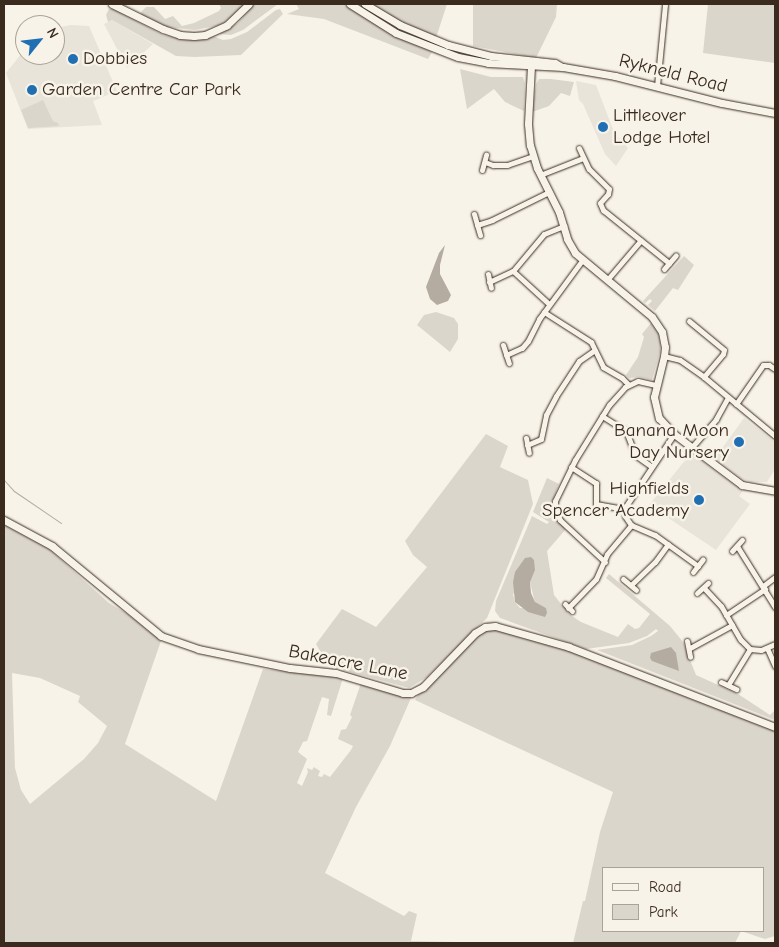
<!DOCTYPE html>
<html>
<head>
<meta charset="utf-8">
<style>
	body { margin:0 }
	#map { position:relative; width:779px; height:947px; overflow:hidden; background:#f7f3e8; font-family:"Comic Neue",sans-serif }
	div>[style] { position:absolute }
	.built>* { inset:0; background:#e9e4d9 }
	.green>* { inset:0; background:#dbd6cb }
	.water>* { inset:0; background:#b4aca0 }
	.stream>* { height:1px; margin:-0.5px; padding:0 0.5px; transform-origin:0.5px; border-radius:0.5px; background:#b4aca0 }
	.roads { filter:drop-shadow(0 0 1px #3b2a1e) drop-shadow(0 0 1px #3b2a1e) }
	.minor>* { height:5px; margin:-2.5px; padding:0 2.5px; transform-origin:2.5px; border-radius:2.5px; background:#f7f3e8 }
	.tertiary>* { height:7px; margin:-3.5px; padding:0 3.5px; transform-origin:3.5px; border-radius:3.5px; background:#f7f3e8 }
	.dots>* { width:14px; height:14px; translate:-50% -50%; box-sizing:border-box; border:2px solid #f7f3e8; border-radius:50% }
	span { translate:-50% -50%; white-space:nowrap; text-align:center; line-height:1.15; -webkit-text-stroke:5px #f7f3e8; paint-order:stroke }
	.poi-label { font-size:19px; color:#3b2a1e }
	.left { translate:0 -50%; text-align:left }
	.right { translate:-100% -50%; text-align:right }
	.street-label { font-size:19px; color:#3b2a1e }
	.frame { position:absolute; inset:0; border:5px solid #3b2a1e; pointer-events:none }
	.legend { position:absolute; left:602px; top:867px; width:162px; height:65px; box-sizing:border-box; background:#f7f3e8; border:1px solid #aca397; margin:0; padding:6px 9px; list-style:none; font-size:15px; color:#3b2a1e }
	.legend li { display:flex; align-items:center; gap:10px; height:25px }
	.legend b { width:25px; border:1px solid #aca397 }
	.north { position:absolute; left:15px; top:15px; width:50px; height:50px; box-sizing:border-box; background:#f7f3e8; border:1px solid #aca397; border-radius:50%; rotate:61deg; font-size:14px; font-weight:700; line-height:20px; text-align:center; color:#3b2a1e }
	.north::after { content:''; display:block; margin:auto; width:18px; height:22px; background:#1f6fb2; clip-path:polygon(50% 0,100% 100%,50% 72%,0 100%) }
</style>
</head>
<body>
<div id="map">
	<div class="built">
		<i style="clip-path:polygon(112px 20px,153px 44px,127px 68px,104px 24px)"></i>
		<i style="clip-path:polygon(71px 25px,89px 26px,117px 91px,93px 101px,102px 125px,28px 129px,6px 73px,25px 49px,25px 55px,55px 55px,55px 28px)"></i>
		<i style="clip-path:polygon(576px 81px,596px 85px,614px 132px,628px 148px,616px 166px,605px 154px,583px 104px,579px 100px)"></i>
		<i style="clip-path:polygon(744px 418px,775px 442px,775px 469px,767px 482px,751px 482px,742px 479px,715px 458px)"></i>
		<i style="clip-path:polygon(691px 453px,743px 491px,739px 496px,750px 504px,716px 550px,649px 505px)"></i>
	</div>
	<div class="green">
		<i style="clip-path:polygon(219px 4px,245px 4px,231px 18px,220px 25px,195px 30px,167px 27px,142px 15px,141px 12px,146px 7px,154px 7px,165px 19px,173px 16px,182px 26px,194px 23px,219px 11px,221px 8px)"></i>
		<i style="clip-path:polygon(254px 4px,278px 4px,243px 30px,231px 35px,219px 34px,238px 23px)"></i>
		<i style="clip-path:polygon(296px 4px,345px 4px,379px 26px,432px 52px,428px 59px,324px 19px,287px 14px,299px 9px)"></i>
		<i style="clip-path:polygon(372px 4px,447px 4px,436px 38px,390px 16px)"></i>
		<i style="clip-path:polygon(471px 4px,557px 4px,556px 17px,536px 58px,473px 46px,473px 5px)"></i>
		<i style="clip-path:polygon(708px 4px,775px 4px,775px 63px,703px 53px)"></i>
		<i style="clip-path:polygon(109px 9px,113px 9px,163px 35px,185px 40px,213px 36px,223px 40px,231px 39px,247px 32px,276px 10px,280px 9px,283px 14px,241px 55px,195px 57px,176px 56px,112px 20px,108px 22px,106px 15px)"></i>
		<i style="clip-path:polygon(460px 69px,491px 77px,523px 77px,525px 83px,524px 111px,505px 102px,494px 89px,467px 109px)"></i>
		<i style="clip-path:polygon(539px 79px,551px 79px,574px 82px,570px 96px,561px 93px,549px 106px,532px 112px,536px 84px)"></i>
		<i style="clip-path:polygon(43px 100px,53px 121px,58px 123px,59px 126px,28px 128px,21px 110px)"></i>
		<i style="clip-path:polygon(684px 256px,694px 265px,678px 290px,673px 288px,655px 311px,648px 305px,652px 301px,650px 299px,645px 303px,643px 301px)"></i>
		<i style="clip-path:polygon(436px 312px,454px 318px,458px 324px,458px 339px,450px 352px,417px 325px,424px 315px)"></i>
		<i style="clip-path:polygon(651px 323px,658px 333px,660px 342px,660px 352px,652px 380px,639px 377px,629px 378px,626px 375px,638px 357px,644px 337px,642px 334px)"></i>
		<i style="clip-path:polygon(486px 434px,508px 446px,500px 467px,528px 480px,533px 504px,487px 618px,427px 677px,409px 688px,328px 666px,316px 644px,342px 609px,376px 627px,427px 567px,413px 555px,405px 541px)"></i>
		<i style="clip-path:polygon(evenodd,547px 478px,559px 484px,552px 502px,553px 513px,566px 529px,547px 551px,554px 595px,569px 614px,581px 622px,618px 637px,628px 624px,635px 629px,639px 628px,650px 614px,606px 578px,609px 574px,670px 626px,683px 642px,696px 675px,738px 694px,770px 715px,775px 710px,775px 720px,597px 650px,632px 645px,651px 636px,658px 631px,656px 629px,647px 636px,629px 643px,586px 649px,500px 618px,495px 611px,496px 601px,532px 516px,547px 524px,549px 522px,533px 512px,547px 478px,530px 582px,535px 603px,546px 608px,520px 608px,515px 602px,513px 594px,530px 582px)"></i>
		<i style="clip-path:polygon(evenodd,4px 525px,49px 549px,109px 603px,129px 615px,161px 641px,125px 744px,216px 801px,263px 669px,343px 678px,331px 716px,327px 715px,329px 699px,322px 697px,307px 741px,303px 742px,298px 752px,307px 759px,297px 783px,302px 786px,308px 772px,307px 768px,312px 770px,314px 767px,320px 771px,318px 776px,322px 777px,324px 774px,330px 777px,351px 750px,353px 746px,338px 739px,341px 730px,346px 729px,352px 717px,350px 715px,361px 683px,411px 698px,390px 746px,356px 807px,325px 873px,404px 916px,409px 911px,417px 914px,411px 941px,506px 943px,4px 943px,4px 525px,12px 673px,40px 678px,80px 696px,78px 702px,107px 726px,98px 743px,84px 759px,30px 804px,21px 790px,15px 768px,12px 673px)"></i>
		<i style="clip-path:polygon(evenodd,485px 627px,554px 642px,775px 727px,775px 936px,765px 939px,741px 931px,735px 943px,573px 943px,583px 901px,585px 901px,600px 832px,613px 792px,415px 700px,423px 687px,485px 627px,603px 868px,763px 868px,763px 931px,603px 931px,603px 868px)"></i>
	</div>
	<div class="water">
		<i style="clip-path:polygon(445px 245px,440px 265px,440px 274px,451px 295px,448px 301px,437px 305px,430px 299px,426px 287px,439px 253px)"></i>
		<i style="clip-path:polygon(531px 557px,534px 560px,535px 570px,530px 582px,531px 593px,535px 602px,546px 608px,547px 613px,545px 617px,528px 612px,515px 602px,513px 582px,515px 572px,525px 558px)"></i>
		<i style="clip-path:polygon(671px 647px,676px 653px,679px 671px,652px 661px,650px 658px,651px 653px)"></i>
	</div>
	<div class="stream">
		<i style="left:4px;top:480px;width:15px;rotate:48deg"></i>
		<i style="left:14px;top:491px;width:57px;rotate:34.2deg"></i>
	</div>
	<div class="roads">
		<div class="minor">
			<i style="left:657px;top:86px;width:82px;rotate:-84.4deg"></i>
			<i style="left:579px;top:148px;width:23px;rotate:65deg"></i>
			<i style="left:589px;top:169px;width:28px;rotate:45deg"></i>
			<i style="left:609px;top:189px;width:5px;rotate:101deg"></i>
			<i style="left:608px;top:194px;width:12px;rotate:132deg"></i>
			<i style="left:600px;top:203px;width:8px;rotate:67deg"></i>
			<i style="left:603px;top:210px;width:85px;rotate:38.8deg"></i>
			<i style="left:485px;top:162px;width:9px;rotate:21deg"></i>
			<i style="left:493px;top:165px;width:14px"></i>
			<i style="left:507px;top:165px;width:28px;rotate:-19deg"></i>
			<i style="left:482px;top:170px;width:16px;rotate:-75deg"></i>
			<i style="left:540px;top:175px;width:46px;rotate:-21.6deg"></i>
			<i style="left:474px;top:214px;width:22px;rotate:74deg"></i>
			<i style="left:477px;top:225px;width:16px;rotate:-18deg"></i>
			<i style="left:492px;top:220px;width:64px;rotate:-26.2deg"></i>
			<i style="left:664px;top:269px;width:18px;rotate:-49deg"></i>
			<i style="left:513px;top:271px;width:49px;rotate:42.5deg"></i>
			<i style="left:488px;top:274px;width:14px;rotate:78deg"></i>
			<i style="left:607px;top:280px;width:52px;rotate:-49.6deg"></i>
			<i style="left:489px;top:282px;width:26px;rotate:-25deg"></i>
			<i style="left:513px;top:271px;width:48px;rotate:-50deg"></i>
			<i style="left:544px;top:234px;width:22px;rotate:-22deg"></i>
			<i style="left:544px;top:312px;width:56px;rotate:32.6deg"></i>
			<i style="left:591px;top:342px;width:28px;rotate:64deg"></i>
			<i style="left:603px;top:367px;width:22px;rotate:30deg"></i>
			<i style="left:622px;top:378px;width:8px;rotate:45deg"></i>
			<i style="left:689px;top:321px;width:45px;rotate:39.6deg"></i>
			<i style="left:724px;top:350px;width:4px;rotate:104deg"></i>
			<i style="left:723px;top:354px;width:30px;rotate:130deg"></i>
			<i style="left:503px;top:345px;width:19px;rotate:72deg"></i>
			<i style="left:506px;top:355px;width:17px;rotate:-24deg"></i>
			<i style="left:522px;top:348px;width:9px;rotate:-49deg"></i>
			<i style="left:528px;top:341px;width:25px;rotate:-63deg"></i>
			<i style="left:539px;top:319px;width:74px;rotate:-53.7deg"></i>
			<i style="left:664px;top:356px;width:16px;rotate:14deg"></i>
			<i style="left:680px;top:360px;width:29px;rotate:35deg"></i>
			<i style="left:704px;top:377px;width:92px;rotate:39.7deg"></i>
			<i style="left:736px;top:404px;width:47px;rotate:-55.3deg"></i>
			<i style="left:763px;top:365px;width:6px"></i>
			<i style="left:769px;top:365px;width:7px;rotate:34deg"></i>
			<i style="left:602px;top:416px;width:28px;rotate:32deg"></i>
			<i style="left:626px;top:431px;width:26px;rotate:69deg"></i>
			<i style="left:635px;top:455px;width:19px;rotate:35deg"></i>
			<i style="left:674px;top:434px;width:87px;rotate:123.7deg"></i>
			<i style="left:626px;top:506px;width:10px;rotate:96deg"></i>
			<i style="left:625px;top:516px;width:11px;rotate:56deg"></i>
			<i style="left:631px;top:525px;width:26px;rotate:23deg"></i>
			<i style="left:655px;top:535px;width:53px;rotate:35.8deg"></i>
			<i style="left:526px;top:438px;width:15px;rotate:79deg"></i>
			<i style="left:527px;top:445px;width:15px;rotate:-23deg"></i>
			<i style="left:541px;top:439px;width:25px;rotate:-78deg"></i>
			<i style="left:546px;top:415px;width:21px;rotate:-62deg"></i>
			<i style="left:556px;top:396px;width:42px;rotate:-56.7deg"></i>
			<i style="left:579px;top:361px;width:19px;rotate:-35deg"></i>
			<i style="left:692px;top:447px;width:37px;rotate:-49deg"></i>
			<i style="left:716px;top:419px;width:25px;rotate:-61deg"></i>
			<i style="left:571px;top:467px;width:30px;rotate:33deg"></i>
			<i style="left:596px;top:483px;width:21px;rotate:90deg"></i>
			<i style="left:596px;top:504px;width:28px;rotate:10deg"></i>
			<i style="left:737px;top:546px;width:72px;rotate:58.1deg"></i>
			<i style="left:732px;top:551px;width:15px;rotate:-48deg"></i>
			<i style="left:605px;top:562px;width:62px;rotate:-137deg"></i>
			<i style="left:560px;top:520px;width:12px;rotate:-114deg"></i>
			<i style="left:555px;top:509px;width:8px;rotate:-90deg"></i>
			<i style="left:555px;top:501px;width:46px;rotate:-64deg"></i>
			<i style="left:575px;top:460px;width:65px;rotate:-58.3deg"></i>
			<i style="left:609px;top:405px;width:24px;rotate:-48deg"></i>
			<i style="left:625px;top:387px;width:14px;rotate:-25deg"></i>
			<i style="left:638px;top:381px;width:18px;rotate:13deg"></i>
			<i style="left:693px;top:572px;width:16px;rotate:-52deg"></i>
			<i style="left:623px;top:579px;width:17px;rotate:40deg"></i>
			<i style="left:631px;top:585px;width:33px;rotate:-44deg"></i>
			<i style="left:655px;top:562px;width:22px;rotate:-54deg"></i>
			<i style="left:763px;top:586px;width:15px;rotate:-37deg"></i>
			<i style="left:704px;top:588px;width:25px;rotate:47deg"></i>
			<i style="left:721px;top:606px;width:39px;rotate:60deg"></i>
			<i style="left:741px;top:640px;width:13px;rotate:45deg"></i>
			<i style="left:750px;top:649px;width:11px;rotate:5deg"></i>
			<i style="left:761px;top:650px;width:15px;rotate:-23deg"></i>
			<i style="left:697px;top:593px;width:15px;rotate:-42deg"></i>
			<i style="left:565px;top:604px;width:10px;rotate:45deg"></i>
			<i style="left:568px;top:608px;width:40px;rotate:-46deg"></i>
			<i style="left:596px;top:579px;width:27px;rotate:-66deg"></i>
			<i style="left:607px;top:554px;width:38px;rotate:-50deg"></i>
			<i style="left:726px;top:615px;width:47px;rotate:-33.7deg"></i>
			<i style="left:687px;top:641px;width:16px;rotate:79deg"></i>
			<i style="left:690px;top:648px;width:48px;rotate:-28.7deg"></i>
			<i style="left:767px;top:648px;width:20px;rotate:66deg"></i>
			<i style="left:721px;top:682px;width:17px;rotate:25deg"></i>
			<i style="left:728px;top:685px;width:42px;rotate:-58.6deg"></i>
		</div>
		<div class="tertiary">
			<i style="left:112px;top:4px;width:57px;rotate:26.1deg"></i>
			<i style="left:163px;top:29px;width:18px;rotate:19deg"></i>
			<i style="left:180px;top:35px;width:14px;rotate:4deg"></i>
			<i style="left:194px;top:36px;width:11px;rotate:-5deg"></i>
			<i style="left:205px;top:35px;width:24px;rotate:-24deg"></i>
			<i style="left:227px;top:25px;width:30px;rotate:-44deg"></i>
			<i style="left:350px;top:4px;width:54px;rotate:32.2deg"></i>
			<i style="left:396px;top:33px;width:66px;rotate:21.2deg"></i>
			<i style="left:458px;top:57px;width:31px;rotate:11deg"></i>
			<i style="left:488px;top:63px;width:75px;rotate:3.1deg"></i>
			<i style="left:563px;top:67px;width:53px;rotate:9.8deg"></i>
			<i style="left:615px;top:76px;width:110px;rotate:14.2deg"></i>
			<i style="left:722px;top:103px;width:54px;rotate:10.7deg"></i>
			<i style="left:365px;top:4px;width:41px;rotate:31deg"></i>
			<i style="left:400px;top:25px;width:52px;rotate:22.6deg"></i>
			<i style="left:448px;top:45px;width:44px;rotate:14.3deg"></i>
			<i style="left:491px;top:56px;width:64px;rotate:6.2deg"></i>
			<i style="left:555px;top:63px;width:8px;rotate:30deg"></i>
			<i style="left:534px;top:61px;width:6px;rotate:121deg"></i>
			<i style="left:531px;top:66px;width:58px;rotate:93deg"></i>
			<i style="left:528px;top:124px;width:21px;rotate:85deg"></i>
			<i style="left:530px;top:145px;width:24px;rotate:73deg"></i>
			<i style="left:537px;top:168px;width:49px;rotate:63.4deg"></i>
			<i style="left:559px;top:212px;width:28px;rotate:73deg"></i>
			<i style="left:567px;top:239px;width:16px;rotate:60deg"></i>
			<i style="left:575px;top:253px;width:100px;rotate:39.7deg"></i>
			<i style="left:652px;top:317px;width:18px;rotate:56deg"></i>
			<i style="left:662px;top:332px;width:15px;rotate:79deg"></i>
			<i style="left:665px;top:347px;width:9px;rotate:96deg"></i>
			<i style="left:664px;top:356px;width:42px;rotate:103.7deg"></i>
			<i style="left:654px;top:397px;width:22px;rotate:77deg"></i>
			<i style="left:659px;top:418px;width:22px;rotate:47deg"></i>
			<i style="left:674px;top:434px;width:85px;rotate:36.9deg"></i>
			<i style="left:742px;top:485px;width:34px;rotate:10deg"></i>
			<i style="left:4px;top:520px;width:55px;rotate:28.4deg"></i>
			<i style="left:52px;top:546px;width:141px;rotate:39.5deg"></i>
			<i style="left:161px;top:636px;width:39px;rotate:19deg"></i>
			<i style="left:198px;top:649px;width:94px;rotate:11.7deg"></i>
			<i style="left:290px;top:668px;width:46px;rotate:6.2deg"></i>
			<i style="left:336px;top:673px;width:70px;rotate:16.6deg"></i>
			<i style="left:403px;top:693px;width:8px"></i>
			<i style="left:411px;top:693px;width:13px;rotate:-27deg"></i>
			<i style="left:423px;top:687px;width:75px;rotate:-46.1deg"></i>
			<i style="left:475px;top:633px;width:12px;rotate:-31deg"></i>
			<i style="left:485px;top:627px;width:10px;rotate:-6deg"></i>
			<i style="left:495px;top:626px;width:77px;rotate:15.8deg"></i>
			<i style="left:569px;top:647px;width:221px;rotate:21.2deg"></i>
		</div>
	</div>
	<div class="dots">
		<i style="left:73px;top:59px;background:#1f6fb2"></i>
		<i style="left:32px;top:90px;background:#1f6fb2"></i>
		<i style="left:603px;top:127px;background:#1f6fb2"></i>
		<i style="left:739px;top:442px;background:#1f6fb2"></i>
		<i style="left:699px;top:500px;background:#1f6fb2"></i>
	</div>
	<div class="poi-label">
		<span class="left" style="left:83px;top:59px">Dobbies</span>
		<span class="left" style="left:42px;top:90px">Garden Centre Car Park</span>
		<span class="left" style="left:613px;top:127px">Littleover<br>Lodge Hotel</span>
		<span class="right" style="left:729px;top:442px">Banana Moon<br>Day Nursery</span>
		<span class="right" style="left:689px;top:500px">Highfields<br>Spencer Academy</span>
	</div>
	<div class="street-label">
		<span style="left:673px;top:74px;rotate:14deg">Rykneld Road</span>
		<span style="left:348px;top:663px;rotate:11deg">Bakeacre Lane</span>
	</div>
	<div class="frame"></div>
	<ul class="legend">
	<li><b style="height:6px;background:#f7f3e8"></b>Road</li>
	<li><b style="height:14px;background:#dbd6cb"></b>Park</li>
	</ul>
	<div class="north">N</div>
</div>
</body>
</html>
